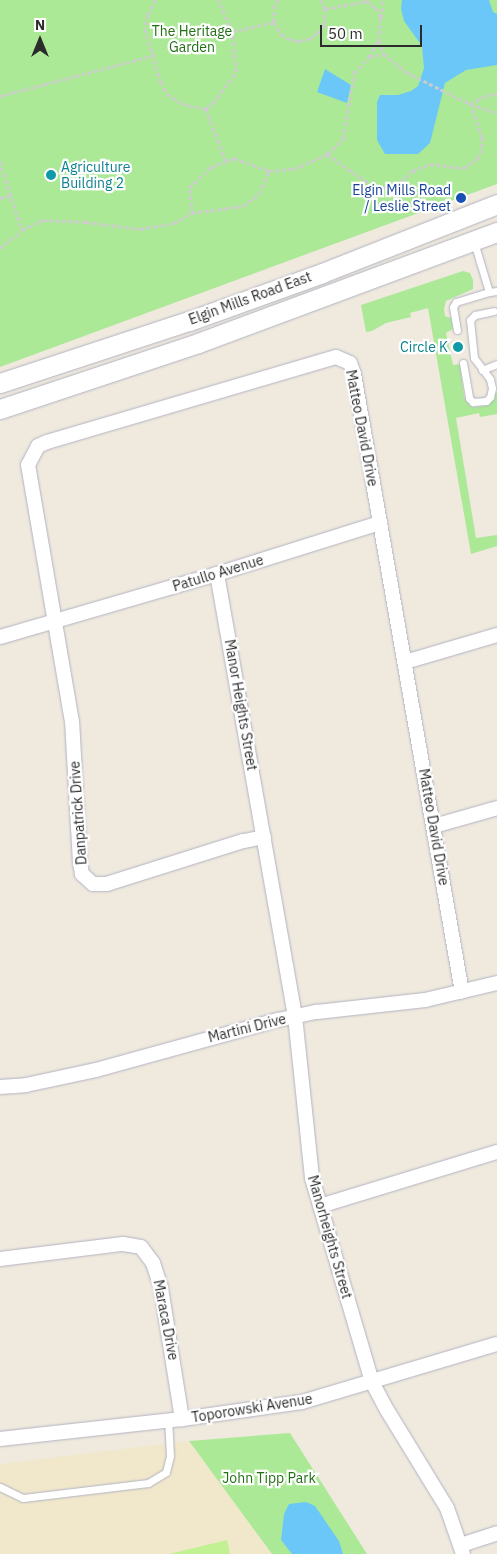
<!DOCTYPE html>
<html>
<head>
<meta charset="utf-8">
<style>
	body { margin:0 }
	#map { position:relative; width:497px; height:1554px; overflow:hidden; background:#efe9de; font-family:"IBM Plex Sans",sans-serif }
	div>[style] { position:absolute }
	.education>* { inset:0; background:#f1e8cc }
	.green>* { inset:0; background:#ace997 }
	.pitch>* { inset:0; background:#c1f192 }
	.water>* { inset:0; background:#6ac7f8 }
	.path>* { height:2.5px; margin-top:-1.25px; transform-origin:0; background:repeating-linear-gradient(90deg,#ccc 0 4px,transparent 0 6.5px) }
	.roads { filter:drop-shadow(0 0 1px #b2b3c1) drop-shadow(0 0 1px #b2b3c1) }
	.lane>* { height:7px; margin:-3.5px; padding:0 3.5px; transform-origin:3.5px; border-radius:3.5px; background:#fff }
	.street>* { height:14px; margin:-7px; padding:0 7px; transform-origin:7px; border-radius:7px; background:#fff }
	.secondary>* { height:19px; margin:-9.5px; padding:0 9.5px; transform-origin:9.5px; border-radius:9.5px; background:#fff }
	.dots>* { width:14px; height:14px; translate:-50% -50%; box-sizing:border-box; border:2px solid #fff; border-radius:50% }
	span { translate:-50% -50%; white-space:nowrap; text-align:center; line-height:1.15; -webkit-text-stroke:4.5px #fff; paint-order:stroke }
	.park-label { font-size:14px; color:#217015 }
	.culture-label { font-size:14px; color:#0d838f }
	.left { translate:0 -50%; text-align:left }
	.right { translate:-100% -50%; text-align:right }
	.transit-label { font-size:14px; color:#164399 }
	.street-label { font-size:14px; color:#2c2c2c }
	.north { position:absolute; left:15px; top:15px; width:50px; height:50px; -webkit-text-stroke:4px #fff; paint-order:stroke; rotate:0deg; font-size:14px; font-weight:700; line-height:20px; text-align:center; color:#2c2c2c }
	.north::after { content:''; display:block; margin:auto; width:18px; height:22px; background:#2c2c2c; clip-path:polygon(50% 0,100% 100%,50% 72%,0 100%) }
	.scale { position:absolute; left:320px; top:25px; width:102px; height:22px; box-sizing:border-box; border:2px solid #2c2c2c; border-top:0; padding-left:6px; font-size:15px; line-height:18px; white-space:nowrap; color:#2c2c2c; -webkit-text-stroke:4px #fff; paint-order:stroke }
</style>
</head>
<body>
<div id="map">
	<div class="education">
		<i style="clip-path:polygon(189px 1441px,272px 1554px,0 1554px,0 1464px)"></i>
	</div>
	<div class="green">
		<i style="clip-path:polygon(0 0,497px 0,497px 184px,0 367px)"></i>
		<i style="clip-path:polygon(463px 271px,470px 273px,473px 280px,473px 289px,446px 301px,444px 309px,445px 316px,451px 318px,453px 329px,446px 333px,453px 365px,460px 364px,464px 397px,470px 406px,478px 407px,487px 405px,497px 392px,497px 414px,480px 417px,479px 413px,456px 418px,476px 538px,497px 535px,497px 546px,471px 554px,428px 308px,410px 313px,411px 317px,386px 323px,372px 331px,366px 332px,361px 305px)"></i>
		<i style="clip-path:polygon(290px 1433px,367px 1554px,272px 1554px,189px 1441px)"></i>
	</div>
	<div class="pitch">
		<i style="clip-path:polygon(227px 1540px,230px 1554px,169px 1554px)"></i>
	</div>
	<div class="water">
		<i style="clip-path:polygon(402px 0,489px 0,493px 12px,497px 14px,497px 65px,466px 70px,445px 83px,430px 143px,418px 154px,385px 154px,377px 140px,377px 102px,380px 95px,398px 95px,411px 91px,418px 86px,424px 68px,422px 46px,404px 21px,401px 9px)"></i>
		<i style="clip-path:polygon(325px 69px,351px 85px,347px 103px,317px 92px)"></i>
		<i style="clip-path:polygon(306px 1502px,315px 1506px,339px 1541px,343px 1554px,292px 1554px,281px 1540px,284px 1514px,289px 1504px)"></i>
	</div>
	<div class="path">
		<i style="left:156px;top:0;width:17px;rotate:118deg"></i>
		<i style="left:148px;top:15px;width:14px;rotate:102deg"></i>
		<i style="left:145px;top:29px;width:55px;rotate:73.2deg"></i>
		<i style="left:161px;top:82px;width:13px;rotate:63deg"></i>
		<i style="left:167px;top:94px;width:19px;rotate:32deg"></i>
		<i style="left:183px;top:104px;width:24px;rotate:12deg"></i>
		<i style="left:206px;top:109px;width:9px;rotate:-41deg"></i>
		<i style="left:213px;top:103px;width:39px;rotate:-53deg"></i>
		<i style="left:236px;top:72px;width:40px;rotate:-95.7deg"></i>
		<i style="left:232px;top:32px;width:35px;rotate:-114deg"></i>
		<i style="left:279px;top:0;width:6px;rotate:129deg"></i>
		<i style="left:275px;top:5px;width:17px;rotate:93deg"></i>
		<i style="left:274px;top:22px;width:14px;rotate:60deg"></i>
		<i style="left:281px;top:34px;width:9px;rotate:32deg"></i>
		<i style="left:289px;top:39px;width:10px;rotate:11deg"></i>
		<i style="left:299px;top:41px;width:10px;rotate:-11deg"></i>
		<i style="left:309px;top:39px;width:11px;rotate:-34deg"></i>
		<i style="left:318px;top:33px;width:10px;rotate:-53deg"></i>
		<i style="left:324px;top:25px;width:16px;rotate:-86deg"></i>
		<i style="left:325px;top:9px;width:10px;rotate:-119deg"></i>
		<i style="left:325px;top:9px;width:43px;rotate:-10.8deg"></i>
		<i style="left:367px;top:1px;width:11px;rotate:38deg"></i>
		<i style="left:376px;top:8px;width:11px;rotate:63deg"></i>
		<i style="left:381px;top:18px;width:22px;rotate:95deg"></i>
		<i style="left:379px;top:40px;width:15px;rotate:70deg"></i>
		<i style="left:384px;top:54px;width:28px;rotate:39deg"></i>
		<i style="left:406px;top:72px;width:72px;rotate:26.6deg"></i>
		<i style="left:470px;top:104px;width:28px;rotate:18deg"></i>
		<i style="left:381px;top:18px;width:18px;rotate:-84deg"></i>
		<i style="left:232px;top:32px;width:43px;rotate:-13.4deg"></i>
		<i style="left:369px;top:57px;width:18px;rotate:-61deg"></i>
		<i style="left:0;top:96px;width:160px;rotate:-14.8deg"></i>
		<i style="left:206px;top:109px;width:56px;rotate:69deg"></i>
		<i style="left:327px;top:154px;width:60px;rotate:34.8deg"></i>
		<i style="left:376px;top:188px;width:19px;rotate:-6deg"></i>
		<i style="left:395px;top:186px;width:23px;rotate:-41deg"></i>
		<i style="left:412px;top:171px;width:19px;rotate:-21deg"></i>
		<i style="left:430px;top:164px;width:34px;rotate:7deg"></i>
		<i style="left:464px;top:168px;width:16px;rotate:-35deg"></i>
		<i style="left:477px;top:159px;width:12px;rotate:-66deg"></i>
		<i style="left:482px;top:148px;width:10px;rotate:-90deg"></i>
		<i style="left:482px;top:138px;width:36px;rotate:-109deg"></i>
		<i style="left:470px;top:104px;width:19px;rotate:-28deg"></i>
		<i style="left:487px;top:95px;width:10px;rotate:-6deg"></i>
		<i style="left:0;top:161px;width:72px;rotate:72.3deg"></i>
		<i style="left:0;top:198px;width:11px;rotate:-10deg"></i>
		<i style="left:192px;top:213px;width:51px;rotate:-7.8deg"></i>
		<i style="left:243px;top:206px;width:20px;rotate:-37deg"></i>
		<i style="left:259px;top:194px;width:25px;rotate:-67deg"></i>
		<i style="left:0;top:248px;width:28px;rotate:-39deg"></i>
		<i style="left:22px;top:230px;width:23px;rotate:-25deg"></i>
		<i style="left:43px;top:220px;width:43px;rotate:2.7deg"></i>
		<i style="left:86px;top:222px;width:54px;rotate:7.4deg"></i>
		<i style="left:140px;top:229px;width:35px;rotate:-10deg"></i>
		<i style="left:174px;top:223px;width:21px;rotate:-29deg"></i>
		<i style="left:192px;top:213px;width:25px;rotate:-97deg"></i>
		<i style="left:189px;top:188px;width:30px;rotate:-44deg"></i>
		<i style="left:211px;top:167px;width:25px;rotate:-21deg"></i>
		<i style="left:234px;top:158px;width:37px;rotate:20deg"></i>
		<i style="left:269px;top:171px;width:25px;rotate:-5deg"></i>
		<i style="left:294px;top:169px;width:36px;rotate:-24deg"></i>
		<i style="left:327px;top:154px;width:22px;rotate:-43deg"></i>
		<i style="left:343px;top:139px;width:67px;rotate:-80.5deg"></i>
		<i style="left:354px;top:73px;width:22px;rotate:-47deg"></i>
		<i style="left:369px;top:57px;width:15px;rotate:-11deg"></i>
	</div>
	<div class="roads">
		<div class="lane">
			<i style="left:474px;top:242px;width:52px;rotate:73.3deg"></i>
			<i style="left:489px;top:292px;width:8px;rotate:-7deg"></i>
			<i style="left:457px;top:330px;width:23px;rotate:-100deg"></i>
			<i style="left:453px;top:307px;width:6px;rotate:-59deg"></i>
			<i style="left:456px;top:302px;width:34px;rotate:-17deg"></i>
			<i style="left:463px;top:363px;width:36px;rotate:80deg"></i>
			<i style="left:469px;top:398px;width:6px;rotate:45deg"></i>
			<i style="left:473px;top:402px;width:13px;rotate:-4deg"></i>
			<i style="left:486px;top:401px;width:6px;rotate:-45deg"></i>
			<i style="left:490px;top:397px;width:9px;rotate:-77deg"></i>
			<i style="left:492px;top:388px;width:9px;rotate:-103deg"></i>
			<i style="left:490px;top:379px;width:26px;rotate:-127deg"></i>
			<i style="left:474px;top:358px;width:38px;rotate:-96deg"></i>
			<i style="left:470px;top:320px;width:7px;rotate:-45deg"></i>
			<i style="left:475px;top:315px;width:19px;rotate:-12deg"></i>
			<i style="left:482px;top:370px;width:16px;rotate:-22deg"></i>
			<i style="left:0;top:1487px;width:25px;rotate:26deg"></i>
			<i style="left:23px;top:1498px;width:126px;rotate:-6.8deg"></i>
			<i style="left:148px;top:1483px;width:21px;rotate:-31deg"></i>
			<i style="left:166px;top:1472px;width:16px;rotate:-76deg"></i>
			<i style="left:170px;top:1456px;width:36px;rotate:-93deg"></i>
		</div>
		<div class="street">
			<i style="left:217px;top:574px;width:449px;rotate:80deg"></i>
			<i style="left:295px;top:1016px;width:163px;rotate:84deg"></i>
			<i style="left:312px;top:1178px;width:213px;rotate:73.6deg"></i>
			<i style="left:372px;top:1382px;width:32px;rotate:62deg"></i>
			<i style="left:387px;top:1410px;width:115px;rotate:58.5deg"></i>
			<i style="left:447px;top:1508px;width:49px;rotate:70.8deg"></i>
			<i style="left:0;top:637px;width:226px;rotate:-16.2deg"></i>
			<i style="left:217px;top:574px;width:171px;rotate:-17.4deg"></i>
			<i style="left:405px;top:662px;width:96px;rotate:-16.4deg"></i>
			<i style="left:434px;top:826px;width:66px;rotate:-15.9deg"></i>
			<i style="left:264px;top:837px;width:21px;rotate:169deg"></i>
			<i style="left:243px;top:841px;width:143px;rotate:162.5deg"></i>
			<i style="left:107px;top:884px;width:14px;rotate:180deg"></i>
			<i style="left:93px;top:884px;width:15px;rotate:-138deg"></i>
			<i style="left:82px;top:874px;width:11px;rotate:-100deg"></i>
			<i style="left:80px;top:863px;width:141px;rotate:-93.2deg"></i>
			<i style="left:72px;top:722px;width:261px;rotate:-99.7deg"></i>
			<i style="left:28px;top:465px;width:21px;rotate:-62deg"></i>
			<i style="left:38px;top:446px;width:10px;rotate:-24deg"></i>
			<i style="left:47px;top:442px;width:301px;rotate:-16.4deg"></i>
			<i style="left:336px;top:357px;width:15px;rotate:23deg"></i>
			<i style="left:350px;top:363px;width:12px;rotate:70deg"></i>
			<i style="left:354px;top:374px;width:627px;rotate:80.09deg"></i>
			<i style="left:0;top:1087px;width:26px;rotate:-4deg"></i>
			<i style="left:26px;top:1085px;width:72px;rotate:-12.1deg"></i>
			<i style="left:96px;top:1070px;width:189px;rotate:-15.4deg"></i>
			<i style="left:278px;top:1020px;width:40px;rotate:-12deg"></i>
			<i style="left:317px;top:1012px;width:109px;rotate:-6.3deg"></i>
			<i style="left:425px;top:1000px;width:74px;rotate:-13.3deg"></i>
			<i style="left:320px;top:1206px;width:185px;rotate:-17deg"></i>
			<i style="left:0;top:1259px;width:124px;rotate:-7deg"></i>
			<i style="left:123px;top:1244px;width:18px;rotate:9deg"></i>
			<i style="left:141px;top:1247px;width:20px;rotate:53deg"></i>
			<i style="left:153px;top:1263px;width:26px;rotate:72deg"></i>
			<i style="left:161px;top:1288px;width:133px;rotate:80.9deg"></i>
			<i style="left:0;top:1439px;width:183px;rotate:-6.3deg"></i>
			<i style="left:182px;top:1419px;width:121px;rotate:-8.1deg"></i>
			<i style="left:302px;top:1402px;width:203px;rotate:-16.6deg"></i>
			<i style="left:461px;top:1545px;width:38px;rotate:-18deg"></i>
		</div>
		<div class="secondary">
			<i style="left:0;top:383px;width:199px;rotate:-18.2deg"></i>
			<i style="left:189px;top:321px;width:141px;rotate:-19.8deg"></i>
			<i style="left:322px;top:273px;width:188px;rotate:-21.5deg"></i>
			<i style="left:0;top:409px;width:209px;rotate:-18.4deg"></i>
			<i style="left:198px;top:343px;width:319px;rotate:-20.4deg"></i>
		</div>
	</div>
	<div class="dots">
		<i style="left:51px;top:175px;background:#0f9aa8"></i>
		<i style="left:461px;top:198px;background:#1a4fb4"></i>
		<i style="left:458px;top:347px;background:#0f9aa8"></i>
	</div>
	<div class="park-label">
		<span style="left:192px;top:39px">The Heritage<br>Garden</span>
		<span style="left:269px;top:1478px">John Tipp Park</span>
	</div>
	<div class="culture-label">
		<span class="left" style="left:61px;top:175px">Agriculture<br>Building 2</span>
		<span class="right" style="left:448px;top:347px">Circle K</span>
	</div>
	<div class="transit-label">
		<span class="right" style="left:451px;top:198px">Elgin Mills Road<br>/ Leslie Street</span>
	</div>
	<div class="street-label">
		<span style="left:250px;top:298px;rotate:-20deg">Elgin Mills Road East</span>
		<span style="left:362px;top:428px;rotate:79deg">Matteo David Drive</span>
		<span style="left:218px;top:573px;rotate:-17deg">Patullo Avenue</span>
		<span style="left:241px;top:705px;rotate:80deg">Manor Heights Street</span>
		<span style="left:78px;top:813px;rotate:-94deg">Danpatrick Drive</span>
		<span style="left:434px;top:827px;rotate:80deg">Matteo David Drive</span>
		<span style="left:247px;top:1028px;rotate:-14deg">Martini Drive</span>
		<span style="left:330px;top:1237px;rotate:74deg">Manorheights Street</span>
		<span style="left:166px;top:1320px;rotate:79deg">Maraca Drive</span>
		<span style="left:252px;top:1408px;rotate:-9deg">Toporowski Avenue</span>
	</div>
	<div class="north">N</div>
	<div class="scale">50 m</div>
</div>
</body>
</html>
